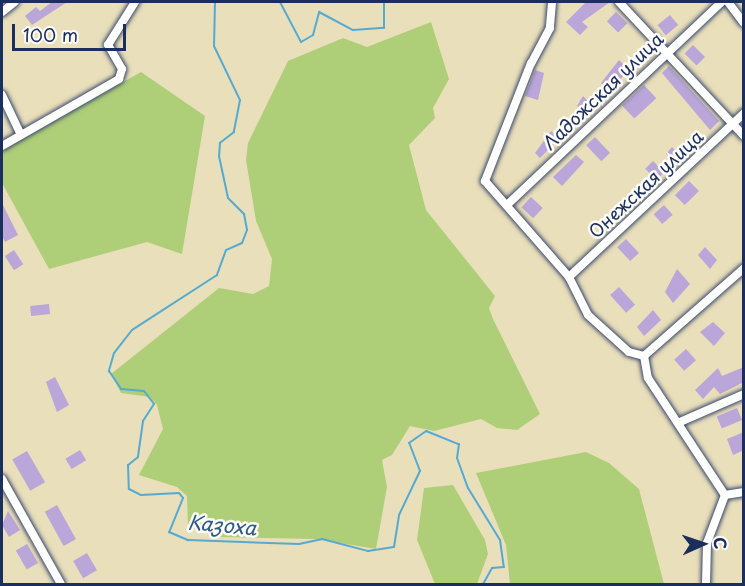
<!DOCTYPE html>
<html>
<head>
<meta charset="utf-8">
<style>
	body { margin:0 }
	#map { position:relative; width:745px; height:586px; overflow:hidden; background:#e9dfbb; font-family:"Playpen Sans",sans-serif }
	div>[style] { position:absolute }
	.green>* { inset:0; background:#aecf78 }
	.stream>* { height:2px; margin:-1px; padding:0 1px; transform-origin:1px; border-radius:1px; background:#55aad1 }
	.building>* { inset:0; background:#baa6d8; transform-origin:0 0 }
	.roads { filter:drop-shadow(0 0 2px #3a496c) drop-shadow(0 0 2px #3a496c) }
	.minor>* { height:8px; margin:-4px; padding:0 4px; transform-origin:4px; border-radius:4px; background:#fff }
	span { translate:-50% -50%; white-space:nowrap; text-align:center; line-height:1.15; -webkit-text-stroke:5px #fdfcf7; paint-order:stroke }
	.street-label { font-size:18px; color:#1b2f5e }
	.water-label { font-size:20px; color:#2f5a86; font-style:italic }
	.frame { position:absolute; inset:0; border:3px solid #1b2f5e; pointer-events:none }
	.north { position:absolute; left:673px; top:514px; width:60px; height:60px; -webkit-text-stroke:4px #fdfcf7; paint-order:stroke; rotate:87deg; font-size:16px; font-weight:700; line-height:24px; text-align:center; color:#1b2f5e }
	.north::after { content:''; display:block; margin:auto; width:21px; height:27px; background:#1b2f5e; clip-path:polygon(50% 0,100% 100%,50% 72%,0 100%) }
	.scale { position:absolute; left:12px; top:24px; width:114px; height:27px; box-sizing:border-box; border:3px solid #1b2f5e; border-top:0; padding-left:8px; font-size:18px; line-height:21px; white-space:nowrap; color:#1b2f5e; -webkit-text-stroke:4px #fdfcf7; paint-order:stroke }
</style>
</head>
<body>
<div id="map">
	<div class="green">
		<i style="clip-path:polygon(431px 22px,449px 79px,433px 108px,435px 118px,409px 145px,426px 210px,495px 296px,489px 308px,493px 319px,540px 414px,517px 430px,497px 428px,481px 419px,434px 431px,410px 426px,392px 455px,382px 460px,387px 487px,376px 549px,316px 539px,219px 537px,188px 527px,187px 496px,177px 487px,139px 475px,163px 429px,157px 405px,150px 397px,121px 393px,111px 374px,219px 288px,253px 294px,269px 286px,272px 259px,256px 221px,246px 160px,248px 143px,288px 61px,343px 38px,367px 47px)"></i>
		<i style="clip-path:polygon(141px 72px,205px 116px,182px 254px,147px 242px,49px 269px,2px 183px,2px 151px)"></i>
		<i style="clip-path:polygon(586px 452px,609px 463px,639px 489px,664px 584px,510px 584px,506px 545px,476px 473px)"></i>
		<i style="clip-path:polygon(453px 485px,485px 540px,488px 554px,477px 584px,435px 584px,417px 540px,424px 488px)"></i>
	</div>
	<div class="stream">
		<i style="left:215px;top:2px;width:44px;rotate:91.3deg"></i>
		<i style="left:214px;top:46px;width:60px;rotate:64.3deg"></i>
		<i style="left:240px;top:100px;width:33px;rotate:101deg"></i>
		<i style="left:234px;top:132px;width:18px;rotate:142deg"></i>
		<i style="left:220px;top:143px;width:13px;rotate:94deg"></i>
		<i style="left:219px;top:156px;width:43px;rotate:77.9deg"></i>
		<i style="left:228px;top:198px;width:23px;rotate:45deg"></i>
		<i style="left:244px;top:214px;width:16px;rotate:79deg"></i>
		<i style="left:247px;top:230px;width:14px;rotate:111deg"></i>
		<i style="left:242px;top:243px;width:17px;rotate:156deg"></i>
		<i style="left:226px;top:250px;width:27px;rotate:110deg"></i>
		<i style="left:217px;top:275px;width:101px;rotate:147.1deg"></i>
		<i style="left:132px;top:330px;width:29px;rotate:128deg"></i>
		<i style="left:114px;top:353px;width:19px;rotate:106deg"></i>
		<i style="left:109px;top:371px;width:22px;rotate:56deg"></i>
		<i style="left:121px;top:389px;width:23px;rotate:5deg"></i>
		<i style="left:144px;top:391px;width:16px;rotate:52deg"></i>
		<i style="left:154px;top:404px;width:20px;rotate:123deg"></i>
		<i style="left:143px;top:421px;width:36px;rotate:98deg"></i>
		<i style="left:138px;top:457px;width:13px;rotate:141deg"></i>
		<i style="left:128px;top:465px;width:24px;rotate:88deg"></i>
		<i style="left:129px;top:489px;width:13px;rotate:27deg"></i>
		<i style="left:141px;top:495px;width:38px;rotate:-3deg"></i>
		<i style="left:179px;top:493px;width:6px;rotate:51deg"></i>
		<i style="left:183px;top:498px;width:37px;rotate:112deg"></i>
		<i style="left:169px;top:532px;width:21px;rotate:23deg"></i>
		<i style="left:188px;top:540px;width:111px;rotate:2.1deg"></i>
		<i style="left:299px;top:544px;width:24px;rotate:-12deg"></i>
		<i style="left:322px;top:539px;width:48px;rotate:14.6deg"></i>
		<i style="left:368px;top:551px;width:26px;rotate:-9deg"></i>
		<i style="left:394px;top:547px;width:32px;rotate:-81deg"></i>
		<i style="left:399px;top:515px;width:49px;rotate:-64.5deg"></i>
		<i style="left:420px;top:471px;width:30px;rotate:-111deg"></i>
		<i style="left:409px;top:443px;width:21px;rotate:-35deg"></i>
		<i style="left:426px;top:431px;width:35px;rotate:22deg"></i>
		<i style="left:459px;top:444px;width:14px;rotate:98deg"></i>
		<i style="left:457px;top:458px;width:32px;rotate:70deg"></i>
		<i style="left:468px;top:488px;width:61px;rotate:58.4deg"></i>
		<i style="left:500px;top:540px;width:27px;rotate:82deg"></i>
		<i style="left:504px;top:567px;width:12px;rotate:175deg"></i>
		<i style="left:492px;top:568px;width:18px;rotate:119deg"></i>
		<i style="left:280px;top:2px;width:45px;rotate:62.3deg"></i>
		<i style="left:301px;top:42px;width:14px;rotate:-30deg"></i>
		<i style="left:313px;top:35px;width:24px;rotate:-75deg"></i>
		<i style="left:319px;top:12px;width:38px;rotate:28deg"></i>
		<i style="left:353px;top:30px;width:31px;rotate:-4deg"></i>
		<i style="left:384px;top:28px;width:26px;rotate:-90deg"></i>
	</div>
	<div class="building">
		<i style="clip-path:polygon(67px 2px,32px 25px,25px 16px,36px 7px,40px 11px,52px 2px)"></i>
		<i style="clip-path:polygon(586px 2px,610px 2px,582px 22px,588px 27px,580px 35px,566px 22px)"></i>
		<i style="left:616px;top:12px;width:16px;height:13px;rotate:45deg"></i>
		<i style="left:670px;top:15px;width:13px;height:16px;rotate:51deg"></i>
		<i style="left:693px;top:45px;width:17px;height:12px;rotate:45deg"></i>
		<i style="clip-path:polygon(619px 60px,629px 70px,609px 91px,601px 83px)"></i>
		<i style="clip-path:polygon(669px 66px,719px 121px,710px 130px,662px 73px)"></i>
		<i style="clip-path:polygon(535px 70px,544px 73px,538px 100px,525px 96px)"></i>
		<i style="left:644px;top:85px;width:18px;height:30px;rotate:47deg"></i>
		<i style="clip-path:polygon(583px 96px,593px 106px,566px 137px,561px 132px,581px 109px,577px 106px)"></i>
		<i style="clip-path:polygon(551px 131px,559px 139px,540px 158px,535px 153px)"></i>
		<i style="left:595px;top:137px;width:22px;height:12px;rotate:47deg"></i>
		<i style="clip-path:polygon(688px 139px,694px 146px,674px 163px,666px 154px,672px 147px,677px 152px)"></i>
		<i style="clip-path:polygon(576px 155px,584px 162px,562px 186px,553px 177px)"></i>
		<i style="left:653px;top:161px;width:16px;height:11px;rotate:45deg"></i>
		<i style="left:689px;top:181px;width:14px;height:20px;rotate:45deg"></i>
		<i style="left:531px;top:197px;width:16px;height:14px;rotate:43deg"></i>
		<i style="clip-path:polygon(2px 203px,18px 235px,5px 242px,2px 236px)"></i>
		<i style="left:664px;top:205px;width:13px;height:14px;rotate:48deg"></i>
		<i style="left:626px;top:239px;width:19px;height:12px;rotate:47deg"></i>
		<i style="clip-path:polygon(705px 247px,717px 260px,710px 269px,698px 255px)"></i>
		<i style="left:14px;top:250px;width:17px;height:11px;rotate:57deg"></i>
		<i style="clip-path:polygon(677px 269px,690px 284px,673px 303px,665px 292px)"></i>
		<i style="left:619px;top:287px;width:24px;height:12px;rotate:48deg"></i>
		<i style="left:49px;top:304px;width:10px;height:19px;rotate:84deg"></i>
		<i style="clip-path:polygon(653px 310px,661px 320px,644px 336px,637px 327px)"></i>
		<i style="clip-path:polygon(713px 322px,725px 333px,714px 346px,700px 332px)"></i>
		<i style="left:686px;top:349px;width:15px;height:16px;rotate:48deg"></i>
		<i style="clip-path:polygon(744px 367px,744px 382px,720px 394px,714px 387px,703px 399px,695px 390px,718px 368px,722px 376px)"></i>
		<i style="clip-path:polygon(55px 377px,69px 405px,57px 412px,46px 382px)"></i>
		<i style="left:737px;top:408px;width:13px;height:22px;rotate:67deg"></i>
		<i style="clip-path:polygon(744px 432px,744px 450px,733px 455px,727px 439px)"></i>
		<i style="left:80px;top:450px;width:12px;height:17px;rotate:59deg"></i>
		<i style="left:27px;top:451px;width:36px;height:17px;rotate:60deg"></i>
		<i style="left:57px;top:505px;width:39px;height:14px;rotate:61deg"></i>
		<i style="clip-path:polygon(8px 511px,20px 530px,9px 537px,2px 525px)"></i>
		<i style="left:27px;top:544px;width:22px;height:13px;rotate:60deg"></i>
		<i style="left:87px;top:553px;width:20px;height:16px;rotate:60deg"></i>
	</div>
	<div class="roads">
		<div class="minor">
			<i style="left:619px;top:2px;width:183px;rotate:47deg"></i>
			<i style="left:728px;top:2px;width:26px;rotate:53deg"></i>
			<i style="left:552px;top:3px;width:25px;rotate:95deg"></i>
			<i style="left:550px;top:28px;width:40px;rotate:118deg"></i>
			<i style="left:531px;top:63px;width:127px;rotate:111.3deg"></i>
			<i style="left:485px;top:181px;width:128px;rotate:48.8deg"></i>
			<i style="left:569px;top:277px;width:42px;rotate:63.4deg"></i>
			<i style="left:588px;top:315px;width:55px;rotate:42.1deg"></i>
			<i style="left:629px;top:352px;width:16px;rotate:15deg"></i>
			<i style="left:2px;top:12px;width:16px;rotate:-38deg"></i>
			<i style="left:2px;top:95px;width:44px;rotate:64.6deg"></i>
			<i style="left:2px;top:146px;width:135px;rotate:-29.8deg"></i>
			<i style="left:119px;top:79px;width:10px;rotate:-73deg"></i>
			<i style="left:122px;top:69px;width:28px;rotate:-120deg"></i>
			<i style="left:108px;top:45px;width:51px;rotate:-57.9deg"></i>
			<i style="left:507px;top:205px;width:296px;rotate:-43.4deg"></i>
			<i style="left:569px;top:277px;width:240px;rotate:-43.1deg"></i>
			<i style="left:644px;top:356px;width:22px;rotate:80deg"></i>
			<i style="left:648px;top:378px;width:140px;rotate:56.7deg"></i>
			<i style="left:644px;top:356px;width:133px;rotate:-41.3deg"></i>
			<i style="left:680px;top:422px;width:70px;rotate:-23.6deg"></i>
			<i style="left:2px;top:479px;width:120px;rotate:60.7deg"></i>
			<i style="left:725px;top:495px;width:19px;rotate:-9deg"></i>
			<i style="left:706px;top:584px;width:41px;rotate:-88.6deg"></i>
			<i style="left:707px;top:543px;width:51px;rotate:-69.4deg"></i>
		</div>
	</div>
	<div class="street-label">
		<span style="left:603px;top:91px;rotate:-44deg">Ладожская улица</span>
		<span style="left:646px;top:184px;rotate:-43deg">Онежская улица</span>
	</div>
	<div class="water-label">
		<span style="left:222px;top:525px;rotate:5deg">Казоха</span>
	</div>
	<div class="frame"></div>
	<div class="north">С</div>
	<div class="scale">100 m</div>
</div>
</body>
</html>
